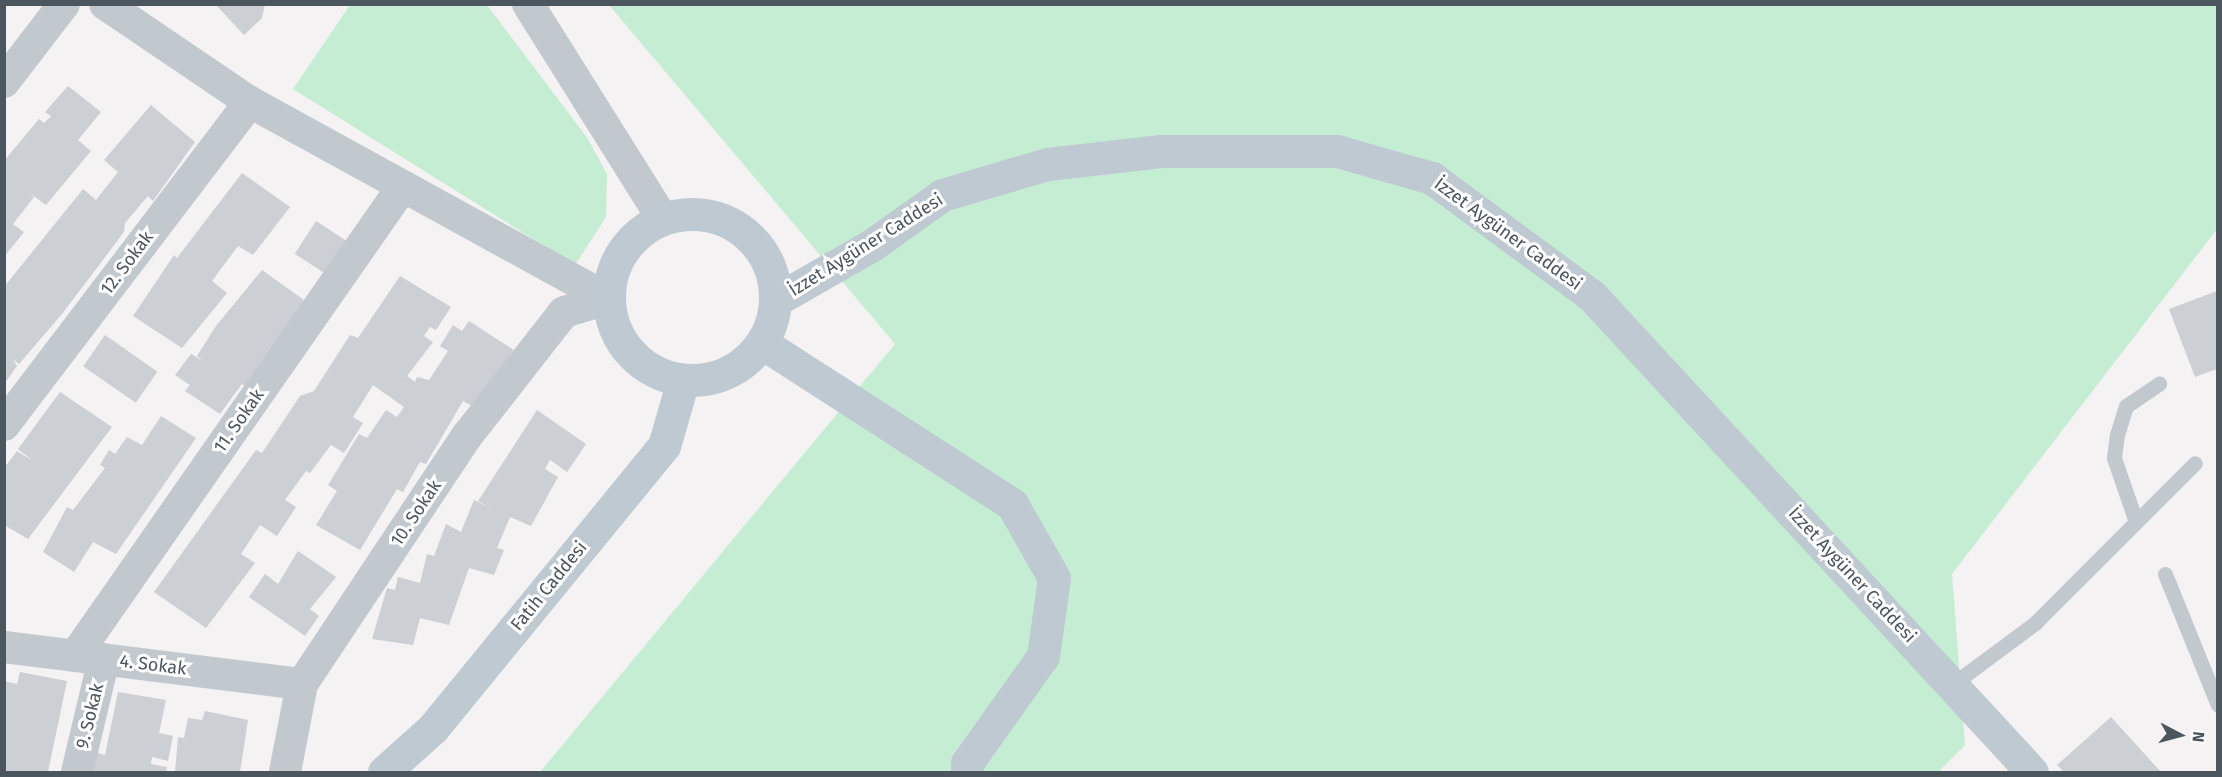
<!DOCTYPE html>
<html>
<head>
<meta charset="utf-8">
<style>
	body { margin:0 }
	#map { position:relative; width:2222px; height:777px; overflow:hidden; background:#f4f2f2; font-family:"Fira Sans",sans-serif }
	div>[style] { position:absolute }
	.green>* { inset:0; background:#c5edd3 }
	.building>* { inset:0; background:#cccfd4; transform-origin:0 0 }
	.lane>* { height:15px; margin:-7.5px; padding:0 7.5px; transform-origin:7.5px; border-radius:7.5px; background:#c1c9cf }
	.street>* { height:32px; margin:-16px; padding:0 16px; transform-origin:16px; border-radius:16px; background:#c1c9cf }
	.secondary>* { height:33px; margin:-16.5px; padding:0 16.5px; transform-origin:16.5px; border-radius:16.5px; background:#bfc9d2 }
	.secondary>.ring { margin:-16.5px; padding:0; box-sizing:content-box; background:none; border:33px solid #bfc9d2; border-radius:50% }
	span { translate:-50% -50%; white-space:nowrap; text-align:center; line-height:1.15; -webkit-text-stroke:6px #fff; paint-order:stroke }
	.street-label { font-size:18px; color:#4b565e }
	.frame { position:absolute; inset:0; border:6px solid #4b565e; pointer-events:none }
	.north { position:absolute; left:2150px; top:705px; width:60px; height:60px; -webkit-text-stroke:4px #fff; paint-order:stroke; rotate:96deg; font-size:16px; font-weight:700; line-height:24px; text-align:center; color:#4b565e }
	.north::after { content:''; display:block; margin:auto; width:21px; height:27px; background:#4b565e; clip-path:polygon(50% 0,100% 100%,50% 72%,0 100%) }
</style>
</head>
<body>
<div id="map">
	<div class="green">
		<i style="clip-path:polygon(350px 5px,487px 5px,588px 139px,607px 174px,606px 217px,575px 265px,293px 89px)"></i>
		<i style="clip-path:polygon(609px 5px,2217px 5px,2217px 229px,1952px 574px,1965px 745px,1938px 772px,540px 772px,895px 344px)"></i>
	</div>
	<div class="building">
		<i style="clip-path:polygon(215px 4px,265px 4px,262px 18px,244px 35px)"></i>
		<i style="clip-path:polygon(68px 86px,101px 112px,78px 140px,91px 151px,46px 205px,27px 191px,34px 197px,13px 224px,24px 232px,4px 257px,4px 161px,39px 119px,44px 123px,51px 116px,45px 112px)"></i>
		<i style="clip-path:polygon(151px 105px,195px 142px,153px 201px,148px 196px,125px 223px,124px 232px,62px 314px,19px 364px,13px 359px,17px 366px,4px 384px,4px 287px,83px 189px,96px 200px,118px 172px,104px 160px)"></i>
		<i style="clip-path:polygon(242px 173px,290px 207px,253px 255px,238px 246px,212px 281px,227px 293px,182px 348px,133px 316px,174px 255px,177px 258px)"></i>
		<i style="left:316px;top:221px;width:43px;height:39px;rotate:33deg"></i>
		<i style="clip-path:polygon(262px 270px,304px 300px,247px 388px,242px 384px,220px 414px,185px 391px,190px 385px,175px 375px,191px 354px,203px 361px,197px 356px,216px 326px)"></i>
		<i style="clip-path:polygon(400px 276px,451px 307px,436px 330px,430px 327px,424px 336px,433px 342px,407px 376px,415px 382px,417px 377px,429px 380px,448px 351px,440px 346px,453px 325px,462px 331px,469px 321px,514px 350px,474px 407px,463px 401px,426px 464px,420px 462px,403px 492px,397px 489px,360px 550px,316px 525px,337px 491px,328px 485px,359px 434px,367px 438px,386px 410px,397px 417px,404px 407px,373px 385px,353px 417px,363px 423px,344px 453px,331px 445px,310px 473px,306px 471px,285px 500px,296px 507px,277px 536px,260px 525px,241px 554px,255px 563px,206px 628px,154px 592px,256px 450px,262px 453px,300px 396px,314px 391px,350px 335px,358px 338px)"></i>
		<i style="clip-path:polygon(2217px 291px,2217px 369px,2195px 377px,2169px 309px)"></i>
		<i style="left:105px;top:335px;width:64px;height:38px;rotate:35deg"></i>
		<i style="clip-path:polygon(60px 392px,112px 427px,28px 539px,4px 525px,4px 468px,17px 451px,33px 461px,18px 449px)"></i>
		<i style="clip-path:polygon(537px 410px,586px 444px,567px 472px,550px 460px,545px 469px,558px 477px,531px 526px,510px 517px,497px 548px,504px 550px,494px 575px,469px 568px,449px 625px,420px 618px,413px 645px,372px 639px,387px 588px,395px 590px,398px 577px,420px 583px,427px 554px,434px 556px,446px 524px,461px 532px,474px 500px,493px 509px,478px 501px)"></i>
		<i style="clip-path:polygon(161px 416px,196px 438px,116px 554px,93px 542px,74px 572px,43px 552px,67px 507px,73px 510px,105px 468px,100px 465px,109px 450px,115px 454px,127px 437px,142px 445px)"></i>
		<i style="clip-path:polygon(298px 551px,336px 577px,310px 609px,319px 616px,305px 636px,249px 597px,265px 574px,278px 584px)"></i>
		<i style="clip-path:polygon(20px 672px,67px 681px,48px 772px,4px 772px,4px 681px,17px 684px)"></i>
		<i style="clip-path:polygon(118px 692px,166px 700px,159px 733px,173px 736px,168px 761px,152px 757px,151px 764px,167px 767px,166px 772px,91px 772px,95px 752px,105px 755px)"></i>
		<i style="clip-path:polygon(205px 711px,248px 720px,240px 772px,175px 772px,178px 737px,184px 738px,188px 718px,202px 720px)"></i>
		<i style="clip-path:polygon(2111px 717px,2161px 772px,2064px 772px,2057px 765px)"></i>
	</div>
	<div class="lane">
		<i style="left:2135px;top:519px;width:65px;rotate:-109deg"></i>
		<i style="left:2114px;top:458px;width:23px;rotate:-83deg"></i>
		<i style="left:2117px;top:435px;width:30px;rotate:-73deg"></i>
		<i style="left:2126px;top:406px;width:40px;rotate:-34deg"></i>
		<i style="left:2165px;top:574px;width:141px;rotate:68deg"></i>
		<i style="left:1953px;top:684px;width:102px;rotate:-36.6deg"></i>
		<i style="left:2035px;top:623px;width:226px;rotate:-45deg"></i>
	</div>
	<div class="street">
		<i style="left:105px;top:4px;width:175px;rotate:34.1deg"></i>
		<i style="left:250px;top:102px;width:409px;rotate:28.8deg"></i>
		<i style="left:528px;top:4px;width:252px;rotate:57.9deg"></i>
		<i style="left:4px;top:82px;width:98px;rotate:-52.4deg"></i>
		<i style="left:4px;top:425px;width:406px;rotate:-52.7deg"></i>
		<i style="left:4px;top:647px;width:300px;rotate:7.1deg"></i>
		<i style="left:75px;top:656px;width:573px;rotate:-55.09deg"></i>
		<i style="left:77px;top:772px;width:116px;rotate:-76.6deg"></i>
		<i style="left:285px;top:772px;width:90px;rotate:-79.1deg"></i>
		<i style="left:302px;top:684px;width:298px;rotate:-56.4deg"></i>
		<i style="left:467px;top:436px;width:157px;rotate:-52deg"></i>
		<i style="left:564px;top:312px;width:46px;rotate:-16.5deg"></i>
	</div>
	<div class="secondary">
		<i class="ring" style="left:609px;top:214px;width:133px;height:133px"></i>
		<i style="left:776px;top:300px;width:111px;rotate:-29.8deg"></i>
		<i style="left:872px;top:245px;width:86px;rotate:-35.5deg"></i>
		<i style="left:942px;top:195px;width:109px;rotate:-16.4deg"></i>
		<i style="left:1047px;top:164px;width:115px;rotate:-6.5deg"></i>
		<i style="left:1161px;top:151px;width:176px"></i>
		<i style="left:1337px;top:151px;width:99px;rotate:15.9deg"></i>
		<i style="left:1432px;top:178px;width:199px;rotate:36.4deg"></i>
		<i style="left:1592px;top:296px;width:648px;rotate:47.25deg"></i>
		<i style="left:762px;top:343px;width:297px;rotate:32.8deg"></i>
		<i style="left:1012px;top:504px;width:85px;rotate:60.4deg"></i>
		<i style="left:1054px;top:578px;width:79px;rotate:98deg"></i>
		<i style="left:1043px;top:656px;width:131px;rotate:125.4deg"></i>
		<i style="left:967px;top:763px;width:9px;rotate:90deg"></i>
		<i style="left:384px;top:772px;width:66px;rotate:-41.9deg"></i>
		<i style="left:433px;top:728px;width:365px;rotate:-50.7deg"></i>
		<i style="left:664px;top:446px;width:69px;rotate:-73.9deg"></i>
	</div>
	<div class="street-label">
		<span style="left:1508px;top:234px;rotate:36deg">İzzet Aygüner Caddesi</span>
		<span style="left:866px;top:245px;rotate:-32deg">İzzet Aygüner Caddesi</span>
		<span style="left:127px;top:263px;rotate:-53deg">12. Sokak</span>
		<span style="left:239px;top:421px;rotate:-55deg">11. Sokak</span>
		<span style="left:416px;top:513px;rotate:-56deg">10. Sokak</span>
		<span style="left:1852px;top:575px;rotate:47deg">İzzet Aygüner Caddesi</span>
		<span style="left:549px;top:586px;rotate:-51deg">Fatih Caddesi</span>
		<span style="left:153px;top:665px;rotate:7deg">4. Sokak</span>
		<span style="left:90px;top:716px;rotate:-76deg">9. Sokak</span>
	</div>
	<div class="frame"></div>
	<div class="north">N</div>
</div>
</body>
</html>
